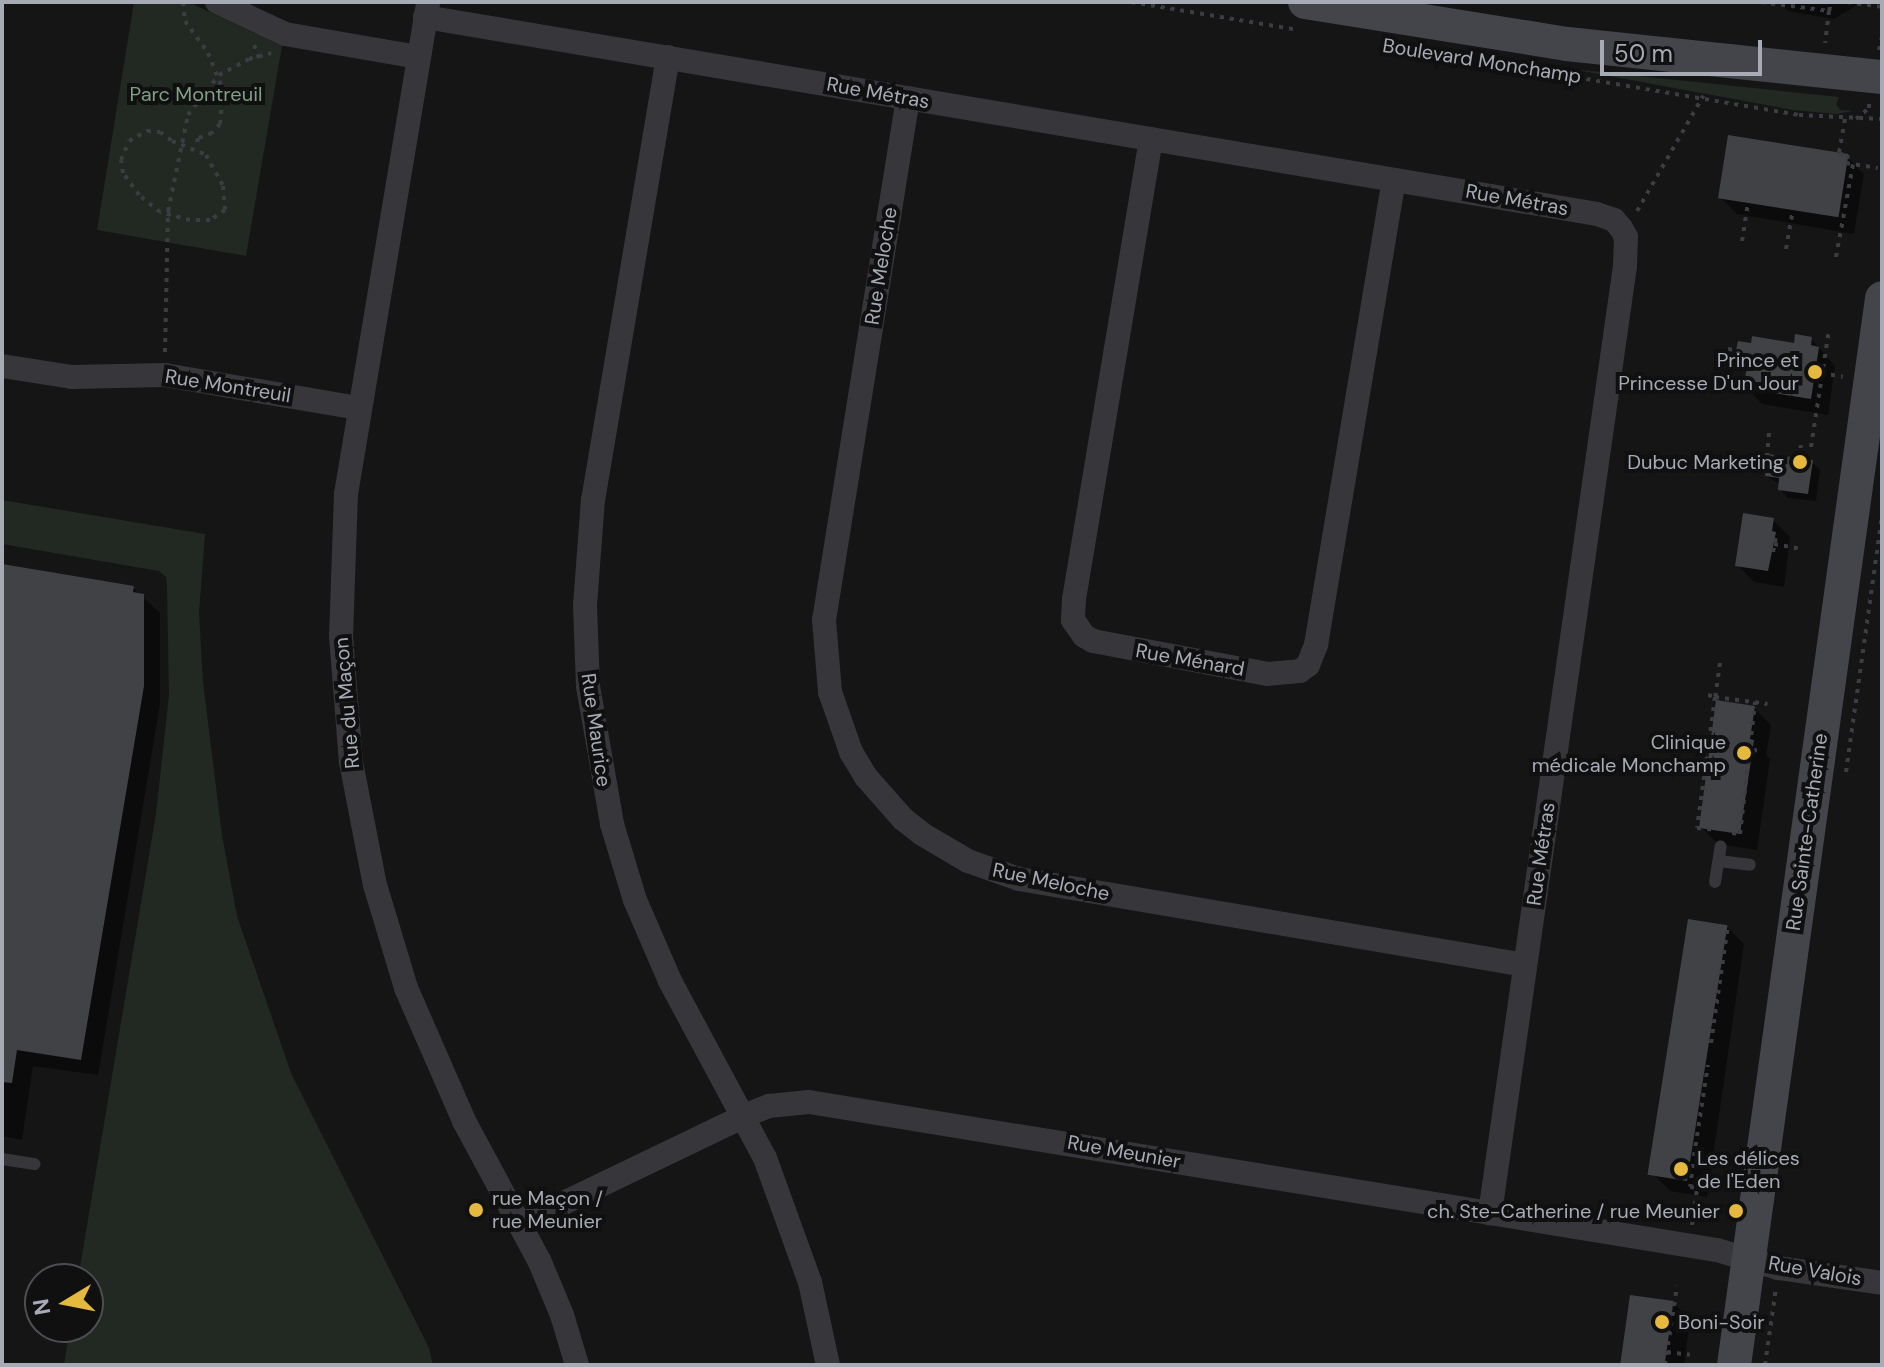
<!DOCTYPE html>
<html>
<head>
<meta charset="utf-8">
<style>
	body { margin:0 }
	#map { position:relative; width:1884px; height:1367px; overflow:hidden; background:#151516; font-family:"DM Sans",sans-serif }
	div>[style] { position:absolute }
	.green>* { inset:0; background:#212922 }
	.shadow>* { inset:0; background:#0007 }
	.building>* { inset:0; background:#414246; transform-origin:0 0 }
	.path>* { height:4px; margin-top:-2px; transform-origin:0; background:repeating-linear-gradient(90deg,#3c3d42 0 4px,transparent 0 10px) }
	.lane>* { height:12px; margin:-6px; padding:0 6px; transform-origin:6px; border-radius:6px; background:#36363b }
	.street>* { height:24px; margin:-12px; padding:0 12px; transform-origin:12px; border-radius:12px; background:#36363b }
	.secondary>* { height:34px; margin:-17px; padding:0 17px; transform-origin:17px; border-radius:17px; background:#44454b }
	.dots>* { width:22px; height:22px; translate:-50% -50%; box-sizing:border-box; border:4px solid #101011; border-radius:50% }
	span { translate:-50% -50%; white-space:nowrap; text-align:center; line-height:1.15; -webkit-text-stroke:8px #101011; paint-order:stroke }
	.street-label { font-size:20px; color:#a7abb6 }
	.park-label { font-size:20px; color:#809f84 }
	.poi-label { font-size:20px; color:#a7abb6 }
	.right { translate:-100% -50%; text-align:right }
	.left { translate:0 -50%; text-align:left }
	.frame { position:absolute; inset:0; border:4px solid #a7abb6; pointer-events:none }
	.north { position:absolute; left:24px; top:1263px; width:80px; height:80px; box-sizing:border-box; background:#101011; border:2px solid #4c4e53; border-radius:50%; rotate:260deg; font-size:22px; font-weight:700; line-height:32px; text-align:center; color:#a7abb6 }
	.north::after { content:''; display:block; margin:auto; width:28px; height:36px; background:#e5b83e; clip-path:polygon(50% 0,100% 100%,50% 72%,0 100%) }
	.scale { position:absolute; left:1600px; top:40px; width:162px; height:36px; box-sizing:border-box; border:4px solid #a7abb6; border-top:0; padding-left:10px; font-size:24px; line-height:28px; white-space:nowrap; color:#a7abb6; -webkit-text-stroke:6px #101011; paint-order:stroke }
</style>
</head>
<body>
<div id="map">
	<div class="green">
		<i style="clip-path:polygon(134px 2px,188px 2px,282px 46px,246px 256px,97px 230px)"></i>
		<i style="clip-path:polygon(1571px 69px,1839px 97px,1836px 104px,1840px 110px,1853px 111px,1836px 114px,1793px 110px)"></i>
		<i style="clip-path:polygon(2px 500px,205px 534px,199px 613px,203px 682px,222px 835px,237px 916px,291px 1073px,429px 1348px,433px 1365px,64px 1365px,70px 1327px,88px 1327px,88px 1279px,78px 1279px,156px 814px,169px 695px,167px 587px,166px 577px,159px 571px,2px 544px)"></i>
	</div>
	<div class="shadow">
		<i style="clip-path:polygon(1779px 2px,1862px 2px,1834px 19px,1788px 11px)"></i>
		<i style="clip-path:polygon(1847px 157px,1864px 174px,1854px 234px,1737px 214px,1720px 197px)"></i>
		<i style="clip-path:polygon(1811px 339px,1835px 366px,1828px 415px,1762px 404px,1746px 387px,1748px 372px,1736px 360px)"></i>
		<i style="clip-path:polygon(1812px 462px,1820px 470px,1816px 501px,1788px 498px,1780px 490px,1780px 485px,1767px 476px)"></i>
		<i style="clip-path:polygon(1773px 520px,1790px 537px,1784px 587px,1754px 582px,1738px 565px)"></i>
		<i style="clip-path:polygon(2px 566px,133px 588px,160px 613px,160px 704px,98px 1075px,33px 1066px,22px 1140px,2px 1136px)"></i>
		<i style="clip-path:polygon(1754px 708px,1771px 725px,1766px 755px,1770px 759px,1757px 850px,1718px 844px,1701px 827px)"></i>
		<i style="clip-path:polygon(1727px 927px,1744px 944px,1707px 1197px,1670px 1191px,1653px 1174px)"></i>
		<i style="clip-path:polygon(1674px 1303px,1690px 1320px,1684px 1365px,1622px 1365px)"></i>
	</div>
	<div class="building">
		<i style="left:1728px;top:135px;width:122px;height:64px;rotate:9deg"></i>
		<i style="clip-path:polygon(1795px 334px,1812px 337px,1811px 345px,1819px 347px,1811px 399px,1743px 388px,1748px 363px,1734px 360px,1738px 341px,1751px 343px,1752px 336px,1794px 343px)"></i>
		<i style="clip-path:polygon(1768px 454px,1813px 460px,1808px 494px,1778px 490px,1779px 478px,1765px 476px)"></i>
		<i style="clip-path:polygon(1743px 513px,1774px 518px,1772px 531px,1776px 532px,1768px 571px,1735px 566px)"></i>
		<i style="clip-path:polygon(2px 564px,134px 586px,133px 592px,144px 594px,144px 686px,81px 1060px,17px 1050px,12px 1083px,2px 1082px)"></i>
		<i style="clip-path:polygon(1716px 700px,1755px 706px,1750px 739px,1754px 740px,1740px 834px,1699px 828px)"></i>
		<i style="left:1688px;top:919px;width:40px;height:259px;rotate:9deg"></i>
		<i style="left:1630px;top:1295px;width:44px;height:71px;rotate:8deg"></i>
	</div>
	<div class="path">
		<i style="left:183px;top:2px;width:19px;rotate:84deg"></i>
		<i style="left:185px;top:21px;width:39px;rotate:54deg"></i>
		<i style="left:208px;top:53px;width:40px;rotate:68deg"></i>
		<i style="left:223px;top:90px;width:34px;rotate:95deg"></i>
		<i style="left:220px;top:124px;width:12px;rotate:132deg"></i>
		<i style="left:212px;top:133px;width:15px;rotate:160deg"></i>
		<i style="left:198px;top:138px;width:10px;rotate:101deg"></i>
		<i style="left:1131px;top:2px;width:169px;rotate:9.5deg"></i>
		<i style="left:1761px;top:2px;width:69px;rotate:7.5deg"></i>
		<i style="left:1829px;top:11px;width:32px;rotate:97deg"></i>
		<i style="left:1847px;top:2px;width:35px;rotate:8deg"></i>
		<i style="left:1829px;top:11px;width:9px;rotate:-77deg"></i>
		<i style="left:254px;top:45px;width:19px;rotate:69deg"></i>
		<i style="left:1409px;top:49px;width:396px;rotate:9.6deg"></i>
		<i style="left:1799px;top:115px;width:83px;rotate:2.8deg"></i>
		<i style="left:1879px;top:50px;width:13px;rotate:-77deg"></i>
		<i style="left:1845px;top:119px;width:36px;rotate:100deg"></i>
		<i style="left:1839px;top:154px;width:9px;rotate:6deg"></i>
		<i style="left:1848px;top:155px;width:8px;rotate:104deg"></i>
		<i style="left:1846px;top:163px;width:32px;rotate:9deg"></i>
		<i style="left:1856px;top:119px;width:17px;rotate:-40deg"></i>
		<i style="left:1869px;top:108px;width:6px;rotate:-90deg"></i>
		<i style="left:147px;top:131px;width:13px;rotate:4deg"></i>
		<i style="left:160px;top:132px;width:15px;rotate:37deg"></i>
		<i style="left:172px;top:141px;width:37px;rotate:22deg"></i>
		<i style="left:206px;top:155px;width:35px;rotate:61deg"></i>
		<i style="left:223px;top:186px;width:24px;rotate:85deg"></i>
		<i style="left:225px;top:210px;width:18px;rotate:146deg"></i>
		<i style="left:210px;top:220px;width:20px;rotate:180deg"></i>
		<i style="left:190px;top:220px;width:31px;rotate:-165deg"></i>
		<i style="left:160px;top:212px;width:27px;rotate:-141deg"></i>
		<i style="left:139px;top:195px;width:27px;rotate:-126deg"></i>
		<i style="left:123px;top:173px;width:13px;rotate:-99deg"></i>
		<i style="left:121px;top:160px;width:21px;rotate:-67deg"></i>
		<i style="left:129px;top:141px;width:21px;rotate:-29deg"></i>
		<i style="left:1637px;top:211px;width:133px;rotate:-60.1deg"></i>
		<i style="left:1742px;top:241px;width:38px;rotate:-81deg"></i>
		<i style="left:1786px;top:249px;width:40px;rotate:-80deg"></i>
		<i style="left:1836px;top:257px;width:95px;rotate:-79.6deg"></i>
		<i style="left:1728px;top:349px;width:8px;rotate:7deg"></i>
		<i style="left:165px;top:352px;width:141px;rotate:-88.8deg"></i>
		<i style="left:168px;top:211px;width:98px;rotate:-78.2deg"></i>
		<i style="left:188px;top:115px;width:51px;rotate:-52.2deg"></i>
		<i style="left:219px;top:75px;width:34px;rotate:-28deg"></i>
		<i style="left:249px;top:59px;width:23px;rotate:-15deg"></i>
		<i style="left:1821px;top:373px;width:22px;rotate:10deg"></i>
		<i style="left:1811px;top:447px;width:119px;rotate:-81.3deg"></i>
		<i style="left:1800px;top:458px;width:13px;rotate:-86deg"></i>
		<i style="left:1766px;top:467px;width:38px;rotate:-85deg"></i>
		<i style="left:1774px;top:544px;width:27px;rotate:10deg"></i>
		<i style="left:1773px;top:552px;width:15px;rotate:-79deg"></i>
		<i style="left:1720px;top:663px;width:34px;rotate:98deg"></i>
		<i style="left:1715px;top:697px;width:53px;rotate:7.5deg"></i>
		<i style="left:1708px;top:695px;width:7px;rotate:16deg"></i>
		<i style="left:1715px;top:697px;width:132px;rotate:97.8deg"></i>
		<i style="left:1697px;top:828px;width:18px;rotate:6deg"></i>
		<i style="left:1753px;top:750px;width:9px;rotate:6deg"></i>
		<i style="left:1846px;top:772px;width:258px;rotate:-82deg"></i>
		<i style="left:1732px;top:833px;width:8px;rotate:7deg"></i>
		<i style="left:1740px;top:834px;width:133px;rotate:-83.5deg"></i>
		<i style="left:1711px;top:1043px;width:119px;rotate:-81.8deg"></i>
		<i style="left:1694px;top:1156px;width:92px;rotate:-81.3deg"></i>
		<i style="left:1693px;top:1164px;width:23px;rotate:97deg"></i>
		<i style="left:1690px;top:1187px;width:21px;rotate:8deg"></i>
		<i style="left:1711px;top:1190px;width:16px;rotate:-47deg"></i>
		<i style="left:1692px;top:1225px;width:37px;rotate:-82deg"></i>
		<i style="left:1667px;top:1352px;width:23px;rotate:7deg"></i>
		<i style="left:1665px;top:1365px;width:80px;rotate:-81.4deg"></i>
		<i style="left:1765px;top:1365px;width:78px;rotate:-81.9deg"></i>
	</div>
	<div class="lane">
		<i style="left:1719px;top:861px;width:31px;rotate:7deg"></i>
		<i style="left:1715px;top:882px;width:36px;rotate:-81deg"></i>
		<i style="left:2px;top:1159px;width:33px;rotate:9deg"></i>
	</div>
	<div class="street">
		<i style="left:217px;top:2px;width:75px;rotate:25.2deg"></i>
		<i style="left:285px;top:34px;width:135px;rotate:9.8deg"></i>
		<i style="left:428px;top:4px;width:497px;rotate:99.5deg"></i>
		<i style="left:346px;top:494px;width:142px;rotate:92deg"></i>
		<i style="left:341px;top:636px;width:126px;rotate:85.5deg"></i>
		<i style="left:351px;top:762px;width:125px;rotate:79deg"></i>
		<i style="left:375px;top:885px;width:108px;rotate:73.2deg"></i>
		<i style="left:406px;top:988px;width:145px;rotate:66.4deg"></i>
		<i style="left:464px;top:1121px;width:158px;rotate:61.7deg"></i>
		<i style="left:539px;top:1260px;width:60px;rotate:67.3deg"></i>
		<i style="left:562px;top:1315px;width:52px;rotate:73.3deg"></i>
		<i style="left:425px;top:17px;width:1188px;rotate:9.54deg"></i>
		<i style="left:1597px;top:214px;width:18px;rotate:19deg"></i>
		<i style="left:1614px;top:220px;width:11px;rotate:49deg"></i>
		<i style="left:1621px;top:228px;width:10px;rotate:61deg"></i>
		<i style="left:1626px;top:237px;width:29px;rotate:92deg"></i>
		<i style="left:1625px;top:266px;width:957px;rotate:98.11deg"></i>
		<i style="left:668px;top:57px;width:448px;rotate:99.6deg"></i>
		<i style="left:593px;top:499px;width:106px;rotate:94.3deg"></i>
		<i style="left:585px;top:605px;width:81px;rotate:87.9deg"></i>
		<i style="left:588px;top:686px;width:140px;rotate:80.1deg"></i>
		<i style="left:612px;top:824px;width:79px;rotate:73.2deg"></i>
		<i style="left:635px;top:900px;width:88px;rotate:66.6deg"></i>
		<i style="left:670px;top:981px;width:201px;rotate:61.8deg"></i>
		<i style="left:765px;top:1158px;width:132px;rotate:70.1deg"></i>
		<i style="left:810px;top:1282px;width:85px;rotate:77.8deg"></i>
		<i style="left:908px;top:98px;width:529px;rotate:99.14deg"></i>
		<i style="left:824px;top:620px;width:72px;rotate:85.2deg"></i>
		<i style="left:830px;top:692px;width:64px;rotate:70.7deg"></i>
		<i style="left:851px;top:752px;width:29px;rotate:59deg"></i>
		<i style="left:866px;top:777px;width:56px;rotate:48.6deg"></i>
		<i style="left:903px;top:819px;width:24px;rotate:38deg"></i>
		<i style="left:922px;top:834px;width:53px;rotate:30.4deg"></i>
		<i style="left:968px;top:861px;width:54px;rotate:19.4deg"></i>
		<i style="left:1019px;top:879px;width:513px;rotate:9.65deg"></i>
		<i style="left:1151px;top:139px;width:466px;rotate:99.5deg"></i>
		<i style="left:1074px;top:599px;width:21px;rotate:93deg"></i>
		<i style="left:1073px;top:620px;width:19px;rotate:55deg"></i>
		<i style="left:1084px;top:636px;width:10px;rotate:29deg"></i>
		<i style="left:1093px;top:641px;width:177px;rotate:10.7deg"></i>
		<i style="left:1267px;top:674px;width:33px;rotate:-5deg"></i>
		<i style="left:1300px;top:671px;width:10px;rotate:-37deg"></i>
		<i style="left:1308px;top:665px;width:22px;rotate:-68deg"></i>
		<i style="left:1316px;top:645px;width:471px;rotate:-80.5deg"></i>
		<i style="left:2px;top:366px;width:71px;rotate:8.9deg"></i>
		<i style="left:72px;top:377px;width:93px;rotate:-1.2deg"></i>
		<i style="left:165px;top:375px;width:196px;rotate:9.7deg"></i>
		<i style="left:522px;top:1223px;width:246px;rotate:-25.7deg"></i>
		<i style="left:744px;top:1116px;width:27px;rotate:-22deg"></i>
		<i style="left:769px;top:1106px;width:40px;rotate:-5.7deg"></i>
		<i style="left:809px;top:1102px;width:920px;rotate:9.26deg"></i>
		<i style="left:1717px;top:1250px;width:64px;rotate:16.4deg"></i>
		<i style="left:1778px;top:1268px;width:105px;rotate:8.2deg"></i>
	</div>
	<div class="secondary">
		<i style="left:1305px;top:2px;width:265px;rotate:9.1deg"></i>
		<i style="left:1567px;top:44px;width:317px;rotate:6deg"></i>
		<i style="left:1734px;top:1365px;width:1077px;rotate:-82.1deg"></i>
	</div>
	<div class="dots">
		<i style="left:1815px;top:372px;background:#e5b83e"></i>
		<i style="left:1800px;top:462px;background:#e5b83e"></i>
		<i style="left:1744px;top:753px;background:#e5b83e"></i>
		<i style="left:1681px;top:1169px;background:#e5b83e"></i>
		<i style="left:476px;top:1210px;background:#e5b83e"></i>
		<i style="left:1736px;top:1211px;background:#e5b83e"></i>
		<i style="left:1662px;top:1322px;background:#e5b83e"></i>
	</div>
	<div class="street-label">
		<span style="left:1482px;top:61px;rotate:9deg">Boulevard Monchamp</span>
		<span style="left:878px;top:93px;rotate:10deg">Rue Métras</span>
		<span style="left:1517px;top:200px;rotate:10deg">Rue Métras</span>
		<span style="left:881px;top:266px;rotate:-81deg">Rue Meloche</span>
		<span style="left:228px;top:386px;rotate:9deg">Rue Montreuil</span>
		<span style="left:1190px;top:660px;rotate:10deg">Rue Ménard</span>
		<span style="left:347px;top:703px;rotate:-95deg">Rue du Maçon</span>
		<span style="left:596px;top:730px;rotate:82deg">Rue Maurice</span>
		<span style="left:1807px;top:832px;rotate:-82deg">Rue Sainte-Catherine</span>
		<span style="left:1541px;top:854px;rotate:-82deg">Rue Métras</span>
		<span style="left:1051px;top:882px;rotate:12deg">Rue Meloche</span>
		<span style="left:1124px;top:1152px;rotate:10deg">Rue Meunier</span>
		<span style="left:1815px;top:1271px;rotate:10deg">Rue Valois</span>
	</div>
	<div class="park-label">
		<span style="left:196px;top:94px">Parc Montreuil</span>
	</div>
	<div class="poi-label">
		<span class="right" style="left:1799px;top:372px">Prince et<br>Princesse D'un Jour</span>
		<span class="right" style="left:1784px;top:462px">Dubuc Marketing</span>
		<span class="right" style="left:1726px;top:754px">Clinique<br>médicale Monchamp</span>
		<span class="left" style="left:1697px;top:1170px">Les délices<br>de l'Eden</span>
		<span class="left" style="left:492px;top:1210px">rue Maçon /<br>rue Meunier</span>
		<span class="right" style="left:1720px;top:1211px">ch. Ste-Catherine / rue Meunier</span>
		<span class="left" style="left:1678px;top:1322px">Boni-Soir</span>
	</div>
	<div class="frame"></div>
	<div class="north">N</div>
	<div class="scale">50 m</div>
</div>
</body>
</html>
